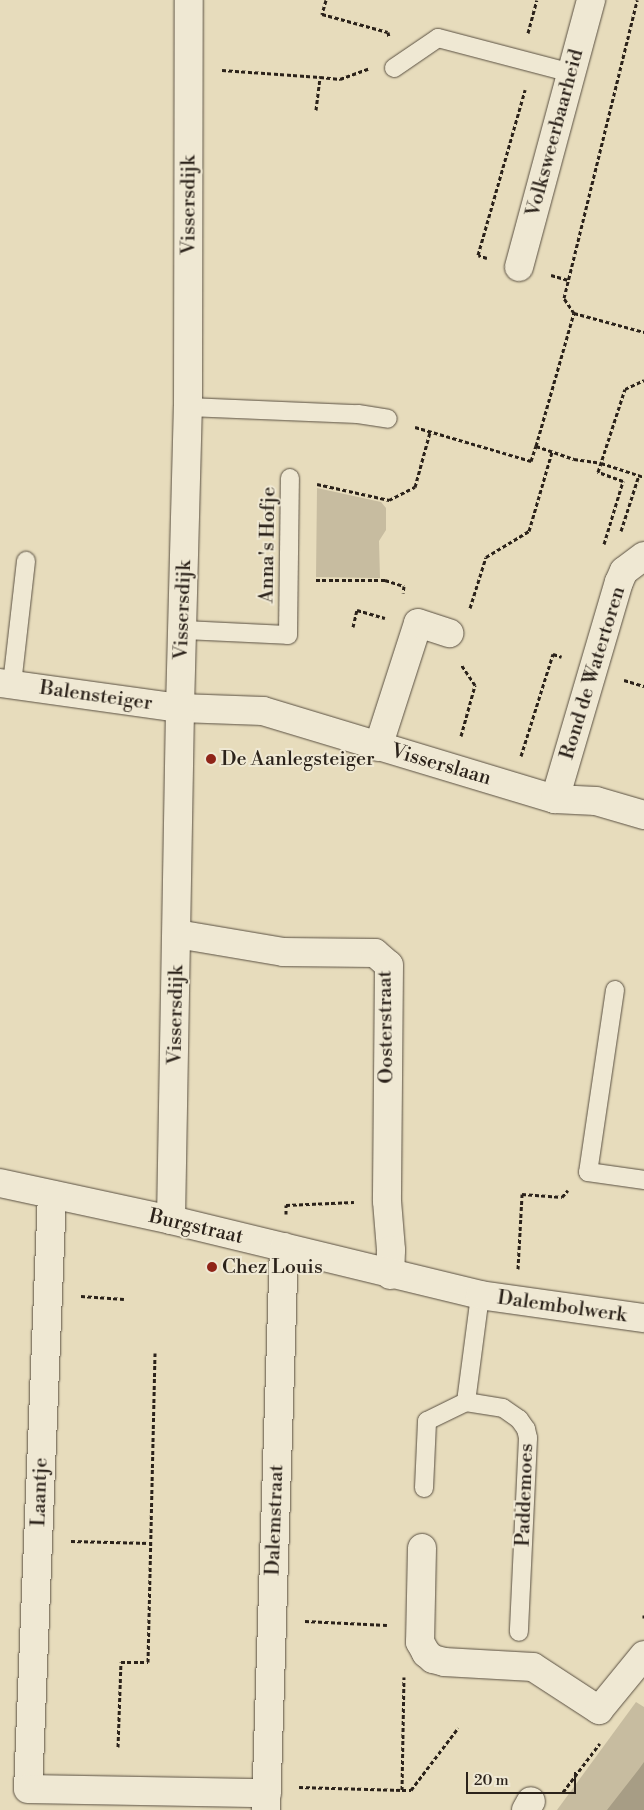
<!DOCTYPE html>
<html>
<head>
<meta charset="utf-8">
<style>
	body { margin:0 }
	#map { position:relative; width:644px; height:1810px; overflow:hidden; background:#e7dcbc; font-family:"Libre Bodoni",serif }
	div>[style] { position:absolute }
	.green>* { inset:0; background:#c7bca0 }
	.water>* { inset:0; background:#a79d85 }
	.path>* { height:3px; margin-top:-1.5px; transform-origin:0; background:repeating-linear-gradient(90deg,#2b221a 0 4px,transparent 0 6.5px) }
	.roads { filter:drop-shadow(0 0 1px #5a5042) drop-shadow(0 0 1px #5a5042) }
	.service>* { height:18px; margin:-9px; padding:0 9px; transform-origin:9px; border-radius:9px; background:#efe8d3 }
	.minor>* { height:28px; margin:-14px; padding:0 14px; transform-origin:14px; border-radius:14px; background:#efe8d3 }
	.dots>* { width:14px; height:14px; translate:-50% -50%; box-sizing:border-box; border:2px solid #efe8d3; border-radius:50% }
	span { translate:-50% -50%; white-space:nowrap; text-align:center; line-height:1.15; -webkit-text-stroke:4px #efe8d3; paint-order:stroke }
	.street-label { font-size:20px; color:#2b221a }
	.poi-label { font-size:20px; color:#2b221a }
	.left { translate:0 -50%; text-align:left }
	.scale { position:absolute; left:466px; top:1772px; width:110px; height:22px; box-sizing:border-box; border:2px solid #2b221a; border-top:0; padding-left:6px; font-size:15px; line-height:18px; white-space:nowrap; color:#2b221a; -webkit-text-stroke:4px #efe8d3; paint-order:stroke }
</style>
</head>
<body>
<div id="map">
	<div class="green">
		<i style="clip-path:polygon(317px 488px,381px 502px,386px 508px,386px 530px,379px 541px,380px 578px,316px 577px)"></i>
		<i style="clip-path:polygon(636px 1702px,644px 1707px,644px 1810px,557px 1810px)"></i>
	</div>
	<div class="water">
		<i style="clip-path:polygon(644px 1762px,644px 1810px,607px 1810px,639px 1769px)"></i>
	</div>
	<div class="path">
		<i style="left:326px;top:0;width:15px;rotate:106deg"></i>
		<i style="left:322px;top:14px;width:68px;rotate:15.3deg"></i>
		<i style="left:388px;top:32px;width:5px;rotate:79deg"></i>
		<i style="left:528px;top:33px;width:34px;rotate:-75deg"></i>
		<i style="left:222px;top:70px;width:98px;rotate:4.1deg"></i>
		<i style="left:316px;top:110px;width:33px;rotate:-83deg"></i>
		<i style="left:320px;top:77px;width:20px;rotate:6deg"></i>
		<i style="left:340px;top:79px;width:30px;rotate:-20deg"></i>
		<i style="left:487px;top:258px;width:9px;rotate:-162deg"></i>
		<i style="left:478px;top:255px;width:172px;rotate:-74.1deg"></i>
		<i style="left:551px;top:275px;width:19px;rotate:16deg"></i>
		<i style="left:574px;top:313px;width:18px;rotate:-124deg"></i>
		<i style="left:564px;top:298px;width:307px;rotate:-76.2deg"></i>
		<i style="left:415px;top:427px;width:121px;rotate:16.3deg"></i>
		<i style="left:531px;top:461px;width:16px;rotate:-72deg"></i>
		<i style="left:536px;top:446px;width:40px;rotate:18.9deg"></i>
		<i style="left:574px;top:459px;width:27px;rotate:8deg"></i>
		<i style="left:601px;top:463px;width:45px;rotate:18deg"></i>
		<i style="left:536px;top:446px;width:138px;rotate:-74.1deg"></i>
		<i style="left:574px;top:313px;width:73px;rotate:15.2deg"></i>
		<i style="left:317px;top:484px;width:74px;rotate:12.5deg"></i>
		<i style="left:389px;top:500px;width:29px;rotate:-27deg"></i>
		<i style="left:415px;top:487px;width:57px;rotate:-74.7deg"></i>
		<i style="left:621px;top:531px;width:59px;rotate:-72.2deg"></i>
		<i style="left:604px;top:544px;width:66px;rotate:-73.2deg"></i>
		<i style="left:623px;top:481px;width:27px;rotate:-160deg"></i>
		<i style="left:598px;top:472px;width:87px;rotate:-72deg"></i>
		<i style="left:625px;top:389px;width:21px;rotate:-25deg"></i>
		<i style="left:316px;top:580px;width:69px"></i>
		<i style="left:385px;top:580px;width:20px;rotate:18deg"></i>
		<i style="left:404px;top:586px;width:7px;rotate:98deg"></i>
		<i style="left:470px;top:608px;width:53px;rotate:-72.6deg"></i>
		<i style="left:486px;top:557px;width:50px;rotate:-31.2deg"></i>
		<i style="left:529px;top:531px;width:82px;rotate:-73.8deg"></i>
		<i style="left:353px;top:627px;width:17px;rotate:-77deg"></i>
		<i style="left:357px;top:610px;width:29px;rotate:16deg"></i>
		<i style="left:624px;top:680px;width:21px;rotate:17deg"></i>
		<i style="left:461px;top:736px;width:53px;rotate:-74.6deg"></i>
		<i style="left:475px;top:685px;width:25px;rotate:-124deg"></i>
		<i style="left:521px;top:756px;width:107px;rotate:-72.6deg"></i>
		<i style="left:553px;top:654px;width:9px;rotate:18deg"></i>
		<i style="left:286px;top:1214px;width:9px;rotate:-90deg"></i>
		<i style="left:286px;top:1205px;width:68px;rotate:-2.5deg"></i>
		<i style="left:518px;top:1269px;width:75px;rotate:-86.9deg"></i>
		<i style="left:522px;top:1194px;width:40px;rotate:4.3deg"></i>
		<i style="left:562px;top:1197px;width:9px;rotate:-49deg"></i>
		<i style="left:81px;top:1296px;width:43px;rotate:4deg"></i>
		<i style="left:71px;top:1541px;width:79px;rotate:1.5deg"></i>
		<i style="left:644px;top:1615px;width:3px;rotate:90deg"></i>
		<i style="left:305px;top:1621px;width:82px;rotate:2.8deg"></i>
		<i style="left:118px;top:1747px;width:85px;rotate:-88deg"></i>
		<i style="left:121px;top:1662px;width:27px"></i>
		<i style="left:148px;top:1662px;width:309px;rotate:-88.7deg"></i>
		<i style="left:299px;top:1787px;width:103px;rotate:1.7deg"></i>
		<i style="left:402px;top:1790px;width:113px;rotate:-89deg"></i>
		<i style="left:402px;top:1790px;width:9px"></i>
		<i style="left:411px;top:1790px;width:78px;rotate:-52.8deg"></i>
		<i style="left:563px;top:1792px;width:61px;rotate:-52.9deg"></i>
	</div>
	<div class="roads">
		<div class="service">
			<i style="left:394px;top:68px;width:53px;rotate:-34.3deg"></i>
			<i style="left:438px;top:38px;width:138px;rotate:14.7deg"></i>
			<i style="left:188px;top:407px;width:170px;rotate:2.4deg"></i>
			<i style="left:358px;top:414px;width:30px;rotate:9deg"></i>
			<i style="left:183px;top:630px;width:105px;rotate:2.7deg"></i>
			<i style="left:288px;top:635px;width:157px;rotate:-89.3deg"></i>
			<i style="left:12px;top:684px;width:124px;rotate:-83.5deg"></i>
			<i style="left:615px;top:990px;width:184px;rotate:98.4deg"></i>
			<i style="left:588px;top:1172px;width:57px;rotate:8.1deg"></i>
			<i style="left:466px;top:1402px;width:108px;rotate:-82.5deg"></i>
			<i style="left:424px;top:1488px;width:67px;rotate:-87.4deg"></i>
			<i style="left:427px;top:1421px;width:43px;rotate:-26deg"></i>
			<i style="left:466px;top:1402px;width:37px;rotate:9deg"></i>
			<i style="left:503px;top:1408px;width:19px;rotate:35deg"></i>
			<i style="left:519px;top:1419px;width:12px;rotate:55deg"></i>
			<i style="left:526px;top:1429px;width:9px;rotate:77deg"></i>
			<i style="left:528px;top:1438px;width:194px;rotate:92.7deg"></i>
		</div>
		<div class="minor">
			<i style="left:519px;top:267px;width:277px;rotate:-74.9deg"></i>
			<i style="left:0;top:683px;width:182px;rotate:7.9deg"></i>
			<i style="left:180px;top:708px;width:83px;rotate:2.1deg"></i>
			<i style="left:263px;top:711px;width:305px;rotate:16.8deg"></i>
			<i style="left:555px;top:799px;width:41px;rotate:2.8deg"></i>
			<i style="left:596px;top:801px;width:50px;rotate:16.3deg"></i>
			<i style="left:378px;top:747px;width:130px;rotate:-72.1deg"></i>
			<i style="left:418px;top:623px;width:33px;rotate:18deg"></i>
			<i style="left:555px;top:799px;width:226px;rotate:-73.6deg"></i>
			<i style="left:619px;top:582px;width:12px;rotate:-66deg"></i>
			<i style="left:624px;top:571px;width:25px;rotate:-37deg"></i>
			<i style="left:177px;top:934px;width:108px;rotate:9.6deg"></i>
			<i style="left:283px;top:952px;width:92px;rotate:0.6deg"></i>
			<i style="left:375px;top:953px;width:18px;rotate:41deg"></i>
			<i style="left:389px;top:965px;width:236px;rotate:90.5deg"></i>
			<i style="left:387px;top:1201px;width:49px;rotate:85.3deg"></i>
			<i style="left:391px;top:1250px;width:25px;rotate:92deg"></i>
			<i style="left:0;top:1183px;width:175px;rotate:12.2deg"></i>
			<i style="left:171px;top:1220px;width:318px;rotate:13.6deg"></i>
			<i style="left:480px;top:1295px;width:166px;rotate:8deg"></i>
			<i style="left:52px;top:1195px;width:594px;rotate:92.31deg"></i>
			<i style="left:28px;top:1789px;width:239px;rotate:1deg"></i>
			<i style="left:171px;top:1220px;width:512px;rotate:-88.99deg"></i>
			<i style="left:180px;top:708px;width:301px;rotate:-88.5deg"></i>
			<i style="left:188px;top:407px;width:407px;rotate:-89.9deg"></i>
			<i style="left:422px;top:1548px;width:94px;rotate:91.2deg"></i>
			<i style="left:420px;top:1642px;width:13px;rotate:61deg"></i>
			<i style="left:426px;top:1653px;width:9px;rotate:41deg"></i>
			<i style="left:433px;top:1659px;width:11px;rotate:15deg"></i>
			<i style="left:444px;top:1662px;width:89px;rotate:3.2deg"></i>
			<i style="left:533px;top:1667px;width:79px;rotate:33.1deg"></i>
			<i style="left:599px;top:1710px;width:71px;rotate:-50.7deg"></i>
			<i style="left:266px;top:1810px;width:563px;rotate:-88.17deg"></i>
			<i style="left:526px;top:1810px;width:10px;rotate:-61deg"></i>
		</div>
	</div>
	<div class="dots">
		<i style="left:211px;top:759px;background:#8f2418"></i>
		<i style="left:212px;top:1267px;background:#8f2418"></i>
	</div>
	<div class="street-label">
		<span style="left:555px;top:133px;rotate:-75deg">Volksweerbaarheid</span>
		<span style="left:189px;top:205px;rotate:-90deg">Vissersdijk</span>
		<span style="left:268px;top:545px;rotate:-89deg">Anna's Hofje</span>
		<span style="left:183px;top:610px;rotate:-88deg">Vissersdijk</span>
		<span style="left:593px;top:673px;rotate:-73deg">Rond de Watertoren</span>
		<span style="left:96px;top:696px;rotate:8deg">Balensteiger</span>
		<span style="left:441px;top:765px;rotate:16deg">Visserslaan</span>
		<span style="left:176px;top:1015px;rotate:-89deg">Vissersdijk</span>
		<span style="left:386px;top:1027px;rotate:-91deg">Oosterstraat</span>
		<span style="left:196px;top:1227px;rotate:13deg">Burgstraat</span>
		<span style="left:562px;top:1307px;rotate:8deg">Dalembolwerk</span>
		<span style="left:40px;top:1492px;rotate:-88deg">Laantje</span>
		<span style="left:525px;top:1495px;rotate:-88deg">Paddemoes</span>
		<span style="left:275px;top:1520px;rotate:-88deg">Dalemstraat</span>
	</div>
	<div class="poi-label">
		<span class="left" style="left:221px;top:759px">De Aanlegsteiger</span>
		<span class="left" style="left:222px;top:1267px">Chez Louis</span>
	</div>
	<div class="scale">20 m</div>
</div>
</body>
</html>
